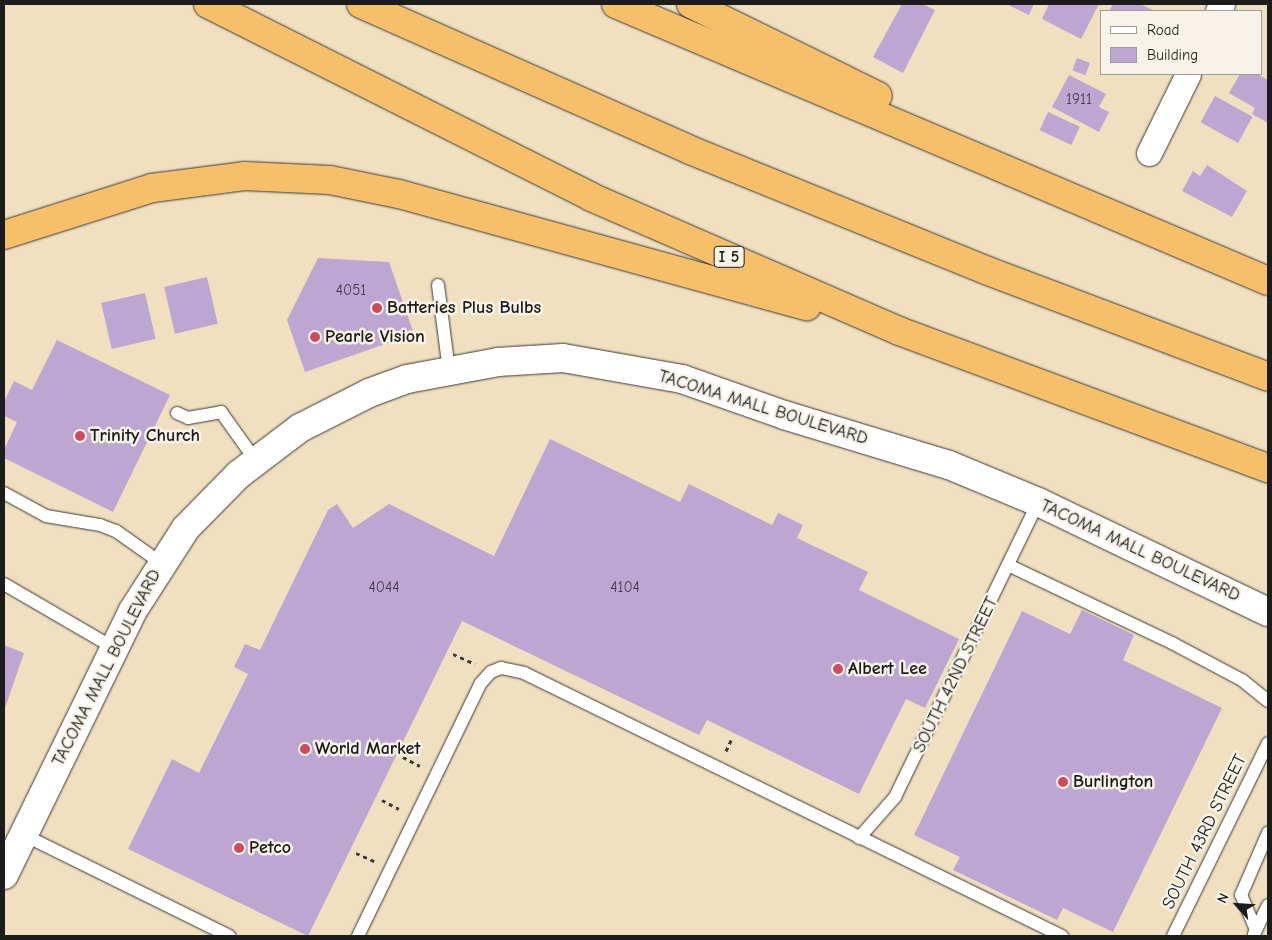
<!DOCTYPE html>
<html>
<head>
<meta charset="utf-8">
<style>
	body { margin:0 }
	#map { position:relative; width:1272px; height:940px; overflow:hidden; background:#f0e0c0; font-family:"Comic Neue",sans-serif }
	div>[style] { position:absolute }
	.building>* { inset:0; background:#bda6d1; transform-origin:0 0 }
	.path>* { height:3px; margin-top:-1.5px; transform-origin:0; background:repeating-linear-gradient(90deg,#3c3935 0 4px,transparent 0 8px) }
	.roads { filter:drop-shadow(0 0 1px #3c3935) drop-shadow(0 0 1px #3c3935) }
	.service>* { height:12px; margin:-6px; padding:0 6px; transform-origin:6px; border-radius:6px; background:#fff }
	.minor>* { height:25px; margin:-12.5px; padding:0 12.5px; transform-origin:12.5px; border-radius:12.5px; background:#fff }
	.tertiary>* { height:28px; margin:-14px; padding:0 14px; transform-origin:14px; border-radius:14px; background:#fff }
	.motorway>* { height:28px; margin:-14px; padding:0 14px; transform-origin:14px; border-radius:14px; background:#f6c06b }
	.dots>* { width:14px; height:14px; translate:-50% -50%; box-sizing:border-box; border:2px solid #f7f3e8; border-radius:50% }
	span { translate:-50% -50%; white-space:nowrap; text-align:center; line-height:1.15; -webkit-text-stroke:5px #f7f3e8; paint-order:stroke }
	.number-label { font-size:15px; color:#443e49 }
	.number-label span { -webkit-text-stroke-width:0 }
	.shield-label span { padding:1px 4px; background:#f7f3e8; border:1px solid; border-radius:4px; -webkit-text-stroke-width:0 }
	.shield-label { font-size:16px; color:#1c1c1c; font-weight:700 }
	.poi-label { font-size:18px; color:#1c1c1c; font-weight:700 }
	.left { translate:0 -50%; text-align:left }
	.street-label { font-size:18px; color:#1c1c1c }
	.frame { position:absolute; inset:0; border:5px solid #1c1c1c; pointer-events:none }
	.legend { position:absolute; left:1100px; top:10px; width:162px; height:65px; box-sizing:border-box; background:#f7f3e8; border:1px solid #9f9d96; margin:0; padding:6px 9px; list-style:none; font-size:15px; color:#1c1c1c }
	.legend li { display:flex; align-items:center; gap:10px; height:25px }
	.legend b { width:25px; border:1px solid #9f9d96 }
	.north { position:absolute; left:1212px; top:880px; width:50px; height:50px; -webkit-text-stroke:4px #f7f3e8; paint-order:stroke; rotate:296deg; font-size:14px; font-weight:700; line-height:20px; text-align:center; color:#1c1c1c }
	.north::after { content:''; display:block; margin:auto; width:18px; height:22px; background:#1c1c1c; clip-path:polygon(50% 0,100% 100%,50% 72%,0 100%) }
</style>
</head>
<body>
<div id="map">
	<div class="building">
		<i style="clip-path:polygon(902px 4px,922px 4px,935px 10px,903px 73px,873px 57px)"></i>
		<i style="clip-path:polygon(1006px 4px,1034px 4px,1029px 15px)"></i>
		<i style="clip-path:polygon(1049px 4px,1099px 4px,1081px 39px,1042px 19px)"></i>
		<i style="clip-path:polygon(1113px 4px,1140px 4px,1155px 11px,1109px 11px)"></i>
		<i style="left:1077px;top:58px;width:14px;height:13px;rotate:21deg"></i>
		<i style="clip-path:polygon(1240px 74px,1257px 74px,1268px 80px,1268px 123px,1252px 114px,1255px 108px,1229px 93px)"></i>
		<i style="clip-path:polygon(1069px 75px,1106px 94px,1099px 107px,1109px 112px,1099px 132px,1052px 107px)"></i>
		<i style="left:1215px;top:96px;width:43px;height:30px;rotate:29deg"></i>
		<i style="left:1048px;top:112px;width:35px;height:20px;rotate:25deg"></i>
		<i style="clip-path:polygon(1207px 165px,1247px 191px,1232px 217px,1182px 191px,1193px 171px,1200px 176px)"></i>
		<i style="clip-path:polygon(318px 258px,389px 262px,414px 334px,305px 372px,287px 320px)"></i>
		<i style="left:207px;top:277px;width:48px;height:44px;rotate:77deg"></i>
		<i style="left:145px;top:293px;width:47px;height:45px;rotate:77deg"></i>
		<i style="clip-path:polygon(57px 340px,170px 395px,113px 512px,4px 458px,4px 450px,17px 422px,4px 416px,4px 402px,14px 381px,32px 390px)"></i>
		<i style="clip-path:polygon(550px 439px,680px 502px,689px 484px,772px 525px,778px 513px,803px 525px,797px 538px,868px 572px,859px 590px,959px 639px,925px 708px,906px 699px,859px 794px,707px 720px,699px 735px,462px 621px,308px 936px,128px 849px,172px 759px,199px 773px,248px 674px,234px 667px,245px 644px,260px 650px,328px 510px,337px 504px,353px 528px,389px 504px,494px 556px)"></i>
		<i style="clip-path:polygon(1082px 610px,1134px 635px,1123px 660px,1222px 708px,1113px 932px,1063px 908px,1057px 920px,953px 870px,960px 857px,914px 835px,1022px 611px,1070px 634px)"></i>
		<i style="clip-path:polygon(4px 645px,24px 653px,4px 711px)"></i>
	</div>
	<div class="path">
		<i style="left:453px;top:654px;width:24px;rotate:24deg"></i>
		<i style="left:726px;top:751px;width:14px;rotate:-65deg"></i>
		<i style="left:403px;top:757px;width:19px;rotate:28deg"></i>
		<i style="left:382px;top:800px;width:19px;rotate:28deg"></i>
		<i style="left:356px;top:853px;width:20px;rotate:24deg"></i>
	</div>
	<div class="roads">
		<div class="service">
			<i style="left:438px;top:285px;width:87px;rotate:82.7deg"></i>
			<i style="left:177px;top:413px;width:12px;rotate:24deg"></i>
			<i style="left:188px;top:418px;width:34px;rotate:-10deg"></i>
			<i style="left:221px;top:412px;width:60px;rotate:54.5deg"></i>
			<i style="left:4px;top:493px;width:48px;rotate:28.7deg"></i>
			<i style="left:46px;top:516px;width:55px;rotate:9.5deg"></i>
			<i style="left:100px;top:525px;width:17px;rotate:21deg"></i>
			<i style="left:116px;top:531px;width:55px;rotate:35.4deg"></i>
			<i style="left:1010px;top:566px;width:179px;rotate:25.4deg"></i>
			<i style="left:1172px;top:643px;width:79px;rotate:27.9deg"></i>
			<i style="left:1242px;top:680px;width:33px;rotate:39deg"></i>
			<i style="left:4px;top:584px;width:127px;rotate:30.2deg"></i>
			<i style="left:24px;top:835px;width:229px;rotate:26.2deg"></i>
			<i style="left:859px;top:838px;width:55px;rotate:-48.7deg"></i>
			<i style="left:895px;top:797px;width:328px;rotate:-64.1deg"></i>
			<i style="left:1256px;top:930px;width:38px;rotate:-113deg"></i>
			<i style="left:1241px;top:895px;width:68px;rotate:-66.5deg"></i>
			<i style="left:1254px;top:934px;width:32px;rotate:-64deg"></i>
			<i style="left:358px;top:936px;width:281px;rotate:-64.1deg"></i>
			<i style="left:481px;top:683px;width:15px;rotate:-48deg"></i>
			<i style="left:491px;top:672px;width:11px;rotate:-22deg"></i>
			<i style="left:501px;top:668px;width:24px;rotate:12deg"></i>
			<i style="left:524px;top:673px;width:599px;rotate:26.05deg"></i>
			<i style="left:1173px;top:936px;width:215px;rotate:-63.8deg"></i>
		</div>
		<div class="minor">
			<i style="left:1218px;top:11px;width:8px;rotate:-60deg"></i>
			<i style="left:1149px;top:153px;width:88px;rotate:-63.7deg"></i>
		</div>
		<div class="tertiary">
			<i style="left:4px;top:875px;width:292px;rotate:-64deg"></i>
			<i style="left:132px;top:612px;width:100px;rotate:-57.3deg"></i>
			<i style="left:186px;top:528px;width:74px;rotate:-45.5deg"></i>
			<i style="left:238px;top:475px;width:78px;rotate:-37.2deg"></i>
			<i style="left:300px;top:428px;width:77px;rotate:-26.9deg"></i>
			<i style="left:369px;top:393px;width:40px;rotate:-20.2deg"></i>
			<i style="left:407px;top:379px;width:93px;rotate:-10.6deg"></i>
			<i style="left:498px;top:362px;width:65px;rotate:-3.5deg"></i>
			<i style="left:563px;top:358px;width:121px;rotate:10deg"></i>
			<i style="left:682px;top:379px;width:108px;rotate:19.4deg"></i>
			<i style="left:784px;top:415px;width:172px;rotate:16.9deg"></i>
			<i style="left:949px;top:465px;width:96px;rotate:22.6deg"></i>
			<i style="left:1038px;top:502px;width:255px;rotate:25.6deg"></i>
		</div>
		<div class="motorway">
			<i style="left:208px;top:4px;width:429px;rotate:26.7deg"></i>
			<i style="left:591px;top:197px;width:336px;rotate:23.5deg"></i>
			<i style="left:899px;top:331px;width:394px;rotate:20.4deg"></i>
			<i style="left:361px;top:4px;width:360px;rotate:23.9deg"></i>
			<i style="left:690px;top:150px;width:322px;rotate:22.1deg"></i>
			<i style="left:988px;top:271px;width:299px;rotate:20.7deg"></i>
			<i style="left:616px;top:4px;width:708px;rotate:23.02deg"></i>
			<i style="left:691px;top:4px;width:208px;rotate:26.2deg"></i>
			<i style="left:4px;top:235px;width:155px;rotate:-17.6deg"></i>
			<i style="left:152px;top:188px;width:93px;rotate:-7.4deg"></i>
			<i style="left:244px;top:176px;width:86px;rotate:2.7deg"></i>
			<i style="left:330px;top:180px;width:70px;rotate:11.5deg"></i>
			<i style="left:399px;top:194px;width:423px;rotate:15.4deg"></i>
		</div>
	</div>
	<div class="dots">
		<i style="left:377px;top:308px;background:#d1495b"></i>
		<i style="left:315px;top:337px;background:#d1495b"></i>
		<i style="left:80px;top:436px;background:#d1495b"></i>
		<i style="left:838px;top:669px;background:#d1495b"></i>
		<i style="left:305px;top:749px;background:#d1495b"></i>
		<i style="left:1063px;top:782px;background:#d1495b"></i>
		<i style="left:239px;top:848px;background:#d1495b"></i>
	</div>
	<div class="number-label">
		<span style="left:1079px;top:100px">1911</span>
		<span style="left:351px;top:291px">4051</span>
		<span style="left:384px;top:588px">4044</span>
		<span style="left:625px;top:588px">4104</span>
	</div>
	<div class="shield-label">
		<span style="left:729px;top:257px">I 5</span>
	</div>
	<div class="poi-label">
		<span class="left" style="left:387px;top:308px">Batteries Plus Bulbs</span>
		<span class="left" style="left:325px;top:337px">Pearle Vision</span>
		<span class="left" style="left:90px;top:436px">Trinity Church</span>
		<span class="left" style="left:848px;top:669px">Albert Lee</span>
		<span class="left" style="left:315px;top:749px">World Market</span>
		<span class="left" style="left:1073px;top:782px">Burlington</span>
		<span class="left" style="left:249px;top:848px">Petco</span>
	</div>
	<div class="street-label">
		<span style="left:763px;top:408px;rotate:17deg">TACOMA MALL BOULEVARD</span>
		<span style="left:1140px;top:551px;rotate:25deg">TACOMA MALL BOULEVARD</span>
		<span style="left:107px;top:668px;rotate:-63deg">TACOMA MALL BOULEVARD</span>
		<span style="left:956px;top:675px;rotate:-64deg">SOUTH 42ND STREET</span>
		<span style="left:1205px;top:832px;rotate:-64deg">SOUTH 43RD STREET</span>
	</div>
	<div class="frame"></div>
	<ul class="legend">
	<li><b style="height:6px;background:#fff"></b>Road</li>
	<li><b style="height:14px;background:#bda6d1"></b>Building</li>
	</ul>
	<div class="north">N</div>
</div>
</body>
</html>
